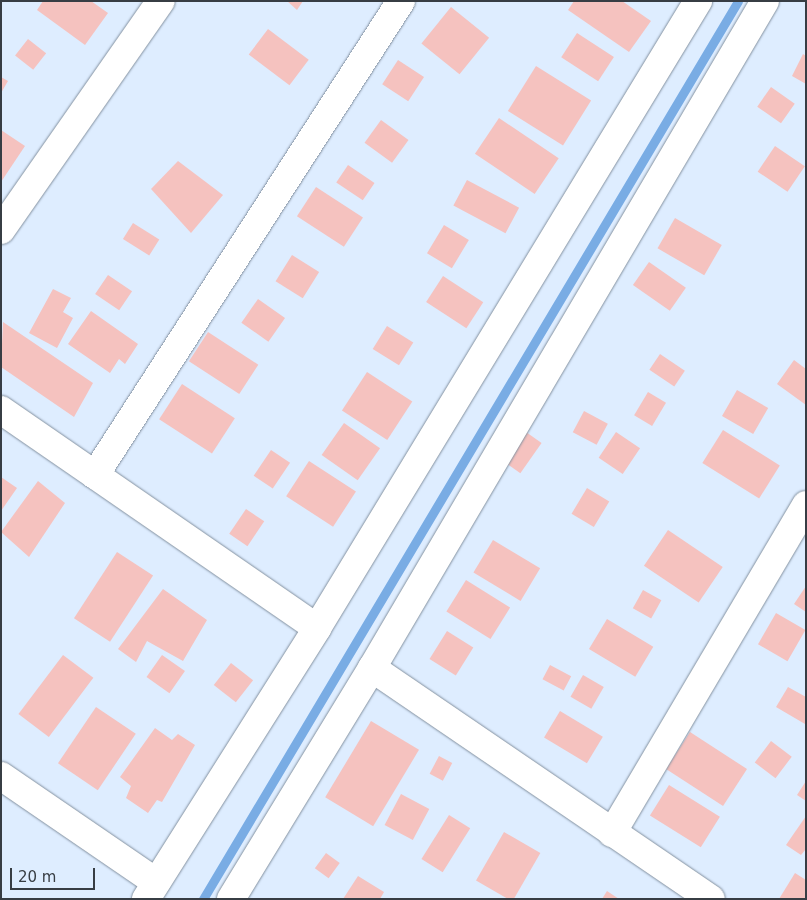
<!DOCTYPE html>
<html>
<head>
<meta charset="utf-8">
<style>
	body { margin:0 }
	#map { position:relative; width:807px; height:900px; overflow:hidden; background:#deedff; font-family:"DejaVu Sans",sans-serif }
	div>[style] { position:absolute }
	.stream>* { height:9px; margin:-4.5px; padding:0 4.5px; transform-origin:4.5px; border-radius:4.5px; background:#79ace4 }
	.building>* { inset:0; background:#f5c2bf; transform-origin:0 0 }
	.roads { filter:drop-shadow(0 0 1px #8391a0) drop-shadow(0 0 1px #8391a0) }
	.minor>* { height:28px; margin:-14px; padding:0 14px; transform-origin:14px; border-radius:14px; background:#fff }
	span { translate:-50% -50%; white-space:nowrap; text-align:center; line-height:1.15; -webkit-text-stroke:4px #deedff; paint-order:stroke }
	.frame { position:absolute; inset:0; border:2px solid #373d44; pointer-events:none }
	.scale { position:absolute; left:10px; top:868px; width:85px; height:22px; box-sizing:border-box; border:2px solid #373d44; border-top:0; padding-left:6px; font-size:15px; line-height:18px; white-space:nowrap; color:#373d44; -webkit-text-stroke:4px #deedff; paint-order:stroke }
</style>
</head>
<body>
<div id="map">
	<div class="stream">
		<i style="left:203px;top:899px;width:1045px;rotate:-59.21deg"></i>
	</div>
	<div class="building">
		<i style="clip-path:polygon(43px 1px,91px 1px,108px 13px,85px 45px,37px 10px)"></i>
		<i style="clip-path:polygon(287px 1px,303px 1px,297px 10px)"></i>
		<i style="clip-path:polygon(574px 1px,622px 1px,651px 21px,629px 52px,568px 10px)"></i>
		<i style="left:451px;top:7px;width:49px;height:47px;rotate:39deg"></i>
		<i style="left:268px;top:29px;width:51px;height:32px;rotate:37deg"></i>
		<i style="left:577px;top:33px;width:44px;height:29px;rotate:33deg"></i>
		<i style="left:28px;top:39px;width:23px;height:21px;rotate:38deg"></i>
		<i style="clip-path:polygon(803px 54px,806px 56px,806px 84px,792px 76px)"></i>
		<i style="left:398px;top:60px;width:31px;height:29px;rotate:33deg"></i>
		<i style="left:536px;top:66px;width:65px;height:53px;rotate:32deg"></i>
		<i style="clip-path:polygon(1px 77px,8px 81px,1px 93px)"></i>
		<i style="left:771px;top:87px;width:29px;height:24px;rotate:35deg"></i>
		<i style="left:499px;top:118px;width:72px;height:43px;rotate:34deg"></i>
		<i style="left:381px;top:120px;width:34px;height:28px;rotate:36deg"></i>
		<i style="clip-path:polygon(1px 130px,25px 146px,1px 182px)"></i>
		<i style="left:775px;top:146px;width:36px;height:31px;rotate:34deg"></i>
		<i style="clip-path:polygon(178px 161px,223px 195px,191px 233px,151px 189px)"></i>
		<i style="left:348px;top:165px;width:32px;height:21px;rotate:34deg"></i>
		<i style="left:467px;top:180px;width:59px;height:29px;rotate:28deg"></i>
		<i style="left:316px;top:187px;width:56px;height:35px;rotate:33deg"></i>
		<i style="left:675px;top:218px;width:54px;height:35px;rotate:30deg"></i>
		<i style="left:133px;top:223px;width:31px;height:19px;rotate:32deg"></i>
		<i style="left:444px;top:225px;width:29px;height:33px;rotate:31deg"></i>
		<i style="left:292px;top:255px;width:32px;height:31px;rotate:32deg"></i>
		<i style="left:649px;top:262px;width:45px;height:28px;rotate:35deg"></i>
		<i style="left:108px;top:275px;width:29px;height:23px;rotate:34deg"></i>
		<i style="left:443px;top:276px;width:48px;height:31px;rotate:33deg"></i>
		<i style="clip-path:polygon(53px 289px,71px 298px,63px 312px,73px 318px,57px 348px,29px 333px)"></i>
		<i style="left:258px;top:299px;width:33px;height:29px;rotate:35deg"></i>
		<i style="clip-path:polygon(91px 311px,138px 344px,125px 364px,119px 359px,110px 373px,68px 344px)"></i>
		<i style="clip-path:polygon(3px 322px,93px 383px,74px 417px,1px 367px)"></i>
		<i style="left:387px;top:326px;width:31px;height:27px;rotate:32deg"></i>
		<i style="left:208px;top:332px;width:60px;height:35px;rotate:33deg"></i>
		<i style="left:660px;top:354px;width:30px;height:19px;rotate:34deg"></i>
		<i style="clip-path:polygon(794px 360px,806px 369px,806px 405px,777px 384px)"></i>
		<i style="left:367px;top:372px;width:54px;height:46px;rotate:33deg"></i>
		<i style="left:182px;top:384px;width:63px;height:42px;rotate:33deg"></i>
		<i style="left:737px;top:390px;width:36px;height:30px;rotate:30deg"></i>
		<i style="left:648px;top:392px;width:21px;height:27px;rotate:31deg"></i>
		<i style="left:584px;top:411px;width:27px;height:24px;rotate:28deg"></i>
		<i style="left:344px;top:423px;width:44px;height:39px;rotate:35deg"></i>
		<i style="left:723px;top:430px;width:67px;height:39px;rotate:32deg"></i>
		<i style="left:526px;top:432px;width:19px;height:37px;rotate:35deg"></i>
		<i style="left:616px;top:432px;width:29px;height:31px;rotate:34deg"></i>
		<i style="left:271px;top:450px;width:23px;height:31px;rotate:34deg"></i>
		<i style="left:309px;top:461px;width:56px;height:42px;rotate:33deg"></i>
		<i style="clip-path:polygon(1px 477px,17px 488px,1px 511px)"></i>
		<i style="clip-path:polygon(38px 481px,65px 503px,29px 557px,1px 532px)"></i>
		<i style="left:587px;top:488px;width:26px;height:30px;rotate:31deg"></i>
		<i style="left:246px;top:509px;width:22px;height:30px;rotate:34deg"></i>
		<i style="left:668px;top:530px;width:66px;height:43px;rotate:34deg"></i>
		<i style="left:493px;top:540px;width:55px;height:38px;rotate:31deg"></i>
		<i style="left:117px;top:552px;width:43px;height:79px;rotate:33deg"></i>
		<i style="left:466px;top:580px;width:52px;height:37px;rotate:32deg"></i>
		<i style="clip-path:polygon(806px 586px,806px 612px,794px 604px)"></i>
		<i style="clip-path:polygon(163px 589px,207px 620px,183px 661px,147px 641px,136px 662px,118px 649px)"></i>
		<i style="left:643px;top:590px;width:21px;height:21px;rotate:29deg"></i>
		<i style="left:776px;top:613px;width:34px;height:36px;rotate:30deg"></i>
		<i style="left:607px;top:619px;width:54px;height:35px;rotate:31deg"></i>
		<i style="left:447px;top:631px;width:31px;height:33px;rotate:32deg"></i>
		<i style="left:63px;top:655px;width:38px;height:74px;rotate:37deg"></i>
		<i style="left:162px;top:655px;width:28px;height:27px;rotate:35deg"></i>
		<i style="left:231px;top:663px;width:28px;height:28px;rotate:38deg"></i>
		<i style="left:550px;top:665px;width:24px;height:16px;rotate:28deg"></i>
		<i style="left:583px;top:675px;width:24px;height:25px;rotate:30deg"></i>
		<i style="clip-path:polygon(788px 687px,806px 697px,805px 724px,776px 707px)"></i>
		<i style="left:96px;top:707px;width:48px;height:68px;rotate:34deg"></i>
		<i style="left:560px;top:711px;width:50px;height:31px;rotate:31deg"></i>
		<i style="left:371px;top:721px;width:56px;height:89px;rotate:31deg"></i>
		<i style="clip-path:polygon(155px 728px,172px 740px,178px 734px,195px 745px,162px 802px,157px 800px,148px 813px,126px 798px,131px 786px,120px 777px)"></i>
		<i style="left:690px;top:732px;width:68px;height:44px;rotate:33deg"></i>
		<i style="left:771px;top:741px;width:26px;height:27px;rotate:37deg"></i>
		<i style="left:439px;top:756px;width:15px;height:20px;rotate:28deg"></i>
		<i style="clip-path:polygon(806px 781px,806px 801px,797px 795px)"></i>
		<i style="left:669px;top:785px;width:60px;height:36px;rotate:32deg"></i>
		<i style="left:401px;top:794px;width:32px;height:35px;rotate:28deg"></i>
		<i style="left:449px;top:815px;width:25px;height:52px;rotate:32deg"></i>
		<i style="clip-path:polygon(806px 816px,806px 849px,801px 855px,786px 845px)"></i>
		<i style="left:504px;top:832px;width:42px;height:56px;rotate:30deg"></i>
		<i style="left:326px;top:853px;width:17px;height:19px;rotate:36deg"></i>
		<i style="clip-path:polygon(795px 873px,806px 880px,806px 899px,779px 899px)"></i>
		<i style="clip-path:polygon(358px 876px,384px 892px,380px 899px,343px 899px)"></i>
		<i style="clip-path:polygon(607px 891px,619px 899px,602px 899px)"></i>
	</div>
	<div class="roads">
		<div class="minor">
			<i style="left:1px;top:230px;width:279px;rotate:-55.1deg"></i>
			<i style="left:1px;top:410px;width:384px;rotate:34.6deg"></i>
			<i style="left:95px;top:475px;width:564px;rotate:-57.15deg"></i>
			<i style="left:372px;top:668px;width:410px;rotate:34.3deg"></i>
			<i style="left:1px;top:776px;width:188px;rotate:34.4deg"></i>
			<i style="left:612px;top:833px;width:381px;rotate:-59.4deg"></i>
			<i style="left:146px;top:899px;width:320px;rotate:-57.7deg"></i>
			<i style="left:317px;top:628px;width:734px;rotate:-58.71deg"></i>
			<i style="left:231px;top:899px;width:271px;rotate:-58.6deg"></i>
			<i style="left:372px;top:668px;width:774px;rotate:-59.49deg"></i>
		</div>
	</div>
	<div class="frame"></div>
	<div class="scale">20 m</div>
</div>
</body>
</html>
